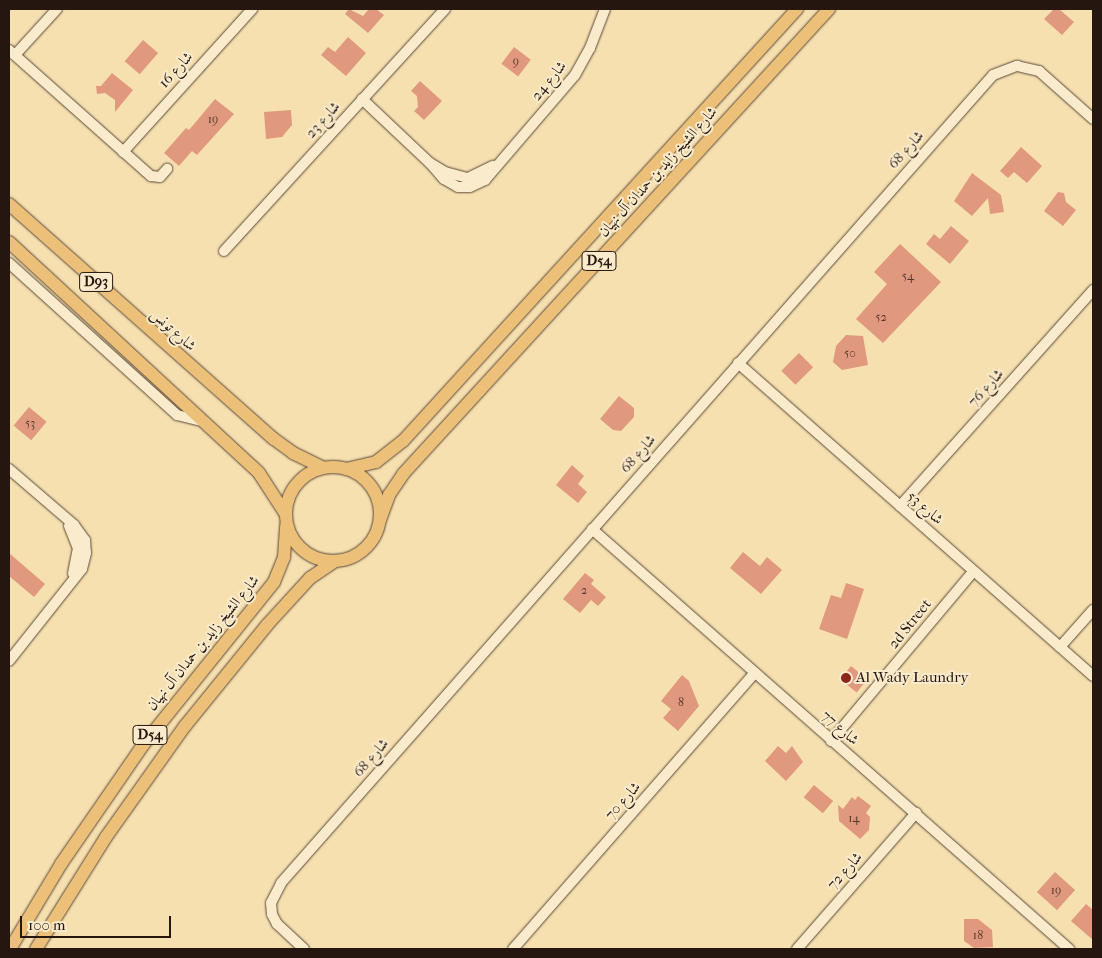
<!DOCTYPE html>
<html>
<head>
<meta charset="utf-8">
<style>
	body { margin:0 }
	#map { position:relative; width:1102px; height:958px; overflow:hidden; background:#f7e0b0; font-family:"IM FELL French Canon",Amiri,serif }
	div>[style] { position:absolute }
	.building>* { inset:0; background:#e0987f; transform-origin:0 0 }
	.roads { filter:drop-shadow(0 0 1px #5a4938) drop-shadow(0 0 1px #5a4938) }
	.minor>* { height:10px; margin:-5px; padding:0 5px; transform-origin:5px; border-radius:5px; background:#faebcc }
	.major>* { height:12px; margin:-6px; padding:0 6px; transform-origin:6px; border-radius:6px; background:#ecc078 }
	.major>.ring { margin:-6px; padding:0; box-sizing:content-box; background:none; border:12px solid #ecc078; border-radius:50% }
	.dots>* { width:14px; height:14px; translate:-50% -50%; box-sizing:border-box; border:2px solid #faebcc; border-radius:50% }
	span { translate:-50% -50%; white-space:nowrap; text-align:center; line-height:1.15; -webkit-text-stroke:4px #faebcc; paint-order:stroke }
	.number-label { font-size:12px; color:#54372c }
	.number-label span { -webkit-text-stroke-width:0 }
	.shield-label span { padding:1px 4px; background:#faebcc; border:1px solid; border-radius:4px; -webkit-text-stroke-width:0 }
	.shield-label { font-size:14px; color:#251710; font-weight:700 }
	.street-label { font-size:15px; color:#251710 }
	.poi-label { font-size:15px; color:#251710 }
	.left { translate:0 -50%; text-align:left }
	.frame { position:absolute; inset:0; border:10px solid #251710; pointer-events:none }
	.scale { position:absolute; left:20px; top:916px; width:151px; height:22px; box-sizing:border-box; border:2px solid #251710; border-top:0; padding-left:6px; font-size:15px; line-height:18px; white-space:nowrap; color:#251710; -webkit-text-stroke:4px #faebcc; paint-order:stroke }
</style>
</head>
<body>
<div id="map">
	<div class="building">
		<i style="clip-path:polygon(349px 9px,363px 16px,369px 9px,376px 9px,384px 15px,368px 33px,345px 14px)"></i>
		<i style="clip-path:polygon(1054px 9px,1059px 9px,1074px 22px,1062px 35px,1044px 19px)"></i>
		<i style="clip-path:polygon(348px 37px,366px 53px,346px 76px,321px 55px,328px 47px,335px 52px)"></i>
		<i style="left:143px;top:40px;width:20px;height:28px;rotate:41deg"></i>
		<i style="left:514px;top:47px;width:21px;height:21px;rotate:37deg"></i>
		<i style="clip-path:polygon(112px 73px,133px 90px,115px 112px,115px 100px,105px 93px,97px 94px,96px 86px,101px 86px)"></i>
		<i style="clip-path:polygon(420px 81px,442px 101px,424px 120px,414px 111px,418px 107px,417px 96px,411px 91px)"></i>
		<i style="clip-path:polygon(215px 99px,234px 114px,197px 155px,192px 151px,179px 166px,164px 153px,186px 128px,189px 130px)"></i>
		<i style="clip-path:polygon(291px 110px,292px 125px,282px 137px,266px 139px,264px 112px)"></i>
		<i style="clip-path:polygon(1021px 147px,1042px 166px,1027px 183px,1014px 172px,1008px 178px,1000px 171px)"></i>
		<i style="clip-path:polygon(972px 173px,1001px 195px,1004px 212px,990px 214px,988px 198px,972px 216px,954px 201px)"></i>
		<i style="clip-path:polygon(1058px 192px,1064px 193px,1066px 202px,1076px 210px,1063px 226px,1044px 211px)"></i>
		<i style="clip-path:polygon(951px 226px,969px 241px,950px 264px,926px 244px,934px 234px,940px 239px)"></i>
		<i style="clip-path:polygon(900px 244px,941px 282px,883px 343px,856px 319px,887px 284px,874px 272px)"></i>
		<i style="clip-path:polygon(846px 335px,863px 336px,868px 365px,842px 370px,833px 362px,836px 346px)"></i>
		<i style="left:799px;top:353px;width:20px;height:25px;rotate:45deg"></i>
		<i style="clip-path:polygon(619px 396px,634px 408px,634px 417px,621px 431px,613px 430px,600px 419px)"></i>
		<i style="left:29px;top:407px;width:23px;height:24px;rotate:40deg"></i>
		<i style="clip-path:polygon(572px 465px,584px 476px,578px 484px,587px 492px,578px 503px,556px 485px)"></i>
		<i style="clip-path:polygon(743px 552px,760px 566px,767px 557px,782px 570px,761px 594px,730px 568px)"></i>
		<i style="clip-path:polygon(9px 553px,45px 584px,34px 597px,9px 576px)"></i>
		<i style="clip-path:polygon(585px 573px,594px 580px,591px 584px,606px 597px,598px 606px,591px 600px,580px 613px,563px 599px)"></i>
		<i style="clip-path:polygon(846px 583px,864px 589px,847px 639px,819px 629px,831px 595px,841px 598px)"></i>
		<i style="left:851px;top:666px;width:21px;height:17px;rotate:39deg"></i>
		<i style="clip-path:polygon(682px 675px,689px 681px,699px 706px,678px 731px,663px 718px,671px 709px,661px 701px)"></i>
		<i style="clip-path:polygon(778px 746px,786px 753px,792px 746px,803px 762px,786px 781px,765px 761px)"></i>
		<i style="left:814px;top:785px;width:25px;height:16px;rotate:40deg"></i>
		<i style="clip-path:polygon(858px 796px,871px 806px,866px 813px,870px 817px,869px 830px,860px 839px,839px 821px,838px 805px,843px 809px,852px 797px,855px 800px)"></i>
		<i style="left:1055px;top:872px;width:27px;height:27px;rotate:42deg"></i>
		<i style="clip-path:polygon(1086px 904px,1093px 910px,1093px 940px,1071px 921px)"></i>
		<i style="clip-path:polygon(964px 919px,978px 919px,992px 930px,993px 947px,974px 948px,964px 941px)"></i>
	</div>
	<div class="roads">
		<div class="minor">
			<i style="left:9px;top:50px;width:190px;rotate:41.6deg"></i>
			<i style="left:151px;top:176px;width:9px;rotate:6deg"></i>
			<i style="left:160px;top:177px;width:11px;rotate:-49deg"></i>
			<i style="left:15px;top:55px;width:62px;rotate:-47.6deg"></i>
			<i style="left:362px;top:99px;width:93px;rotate:43.3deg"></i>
			<i style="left:430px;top:163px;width:17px;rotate:31deg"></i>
			<i style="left:445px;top:172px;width:24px;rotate:15deg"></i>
			<i style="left:468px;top:178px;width:28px;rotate:-26deg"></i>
			<i style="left:123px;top:152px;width:193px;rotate:-47.9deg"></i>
			<i style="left:430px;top:163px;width:21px;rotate:49deg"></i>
			<i style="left:444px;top:179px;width:16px;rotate:30deg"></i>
			<i style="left:458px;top:187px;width:12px"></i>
			<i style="left:470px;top:187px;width:17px;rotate:-25deg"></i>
			<i style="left:485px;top:180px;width:138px;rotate:-49.4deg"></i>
			<i style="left:575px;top:75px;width:31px;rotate:-61deg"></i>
			<i style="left:590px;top:48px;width:42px;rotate:-69deg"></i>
			<i style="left:224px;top:251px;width:328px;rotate:-47.6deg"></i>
			<i style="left:9px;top:263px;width:227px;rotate:42.1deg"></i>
			<i style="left:177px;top:415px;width:29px;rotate:14deg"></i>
			<i style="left:738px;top:363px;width:473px;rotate:41.4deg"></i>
			<i style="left:9px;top:469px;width:86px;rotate:40.7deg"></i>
			<i style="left:74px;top:525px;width:19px;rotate:54deg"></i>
			<i style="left:85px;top:540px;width:13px;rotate:86deg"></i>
			<i style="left:86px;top:553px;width:16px;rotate:104deg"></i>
			<i style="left:82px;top:569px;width:117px;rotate:128.4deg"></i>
			<i style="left:900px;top:506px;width:290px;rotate:-48.2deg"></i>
			<i style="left:69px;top:526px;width:24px;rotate:68deg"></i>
			<i style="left:78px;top:548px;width:26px;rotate:101deg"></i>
			<i style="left:592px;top:529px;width:636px;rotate:41.36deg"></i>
			<i style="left:1060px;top:647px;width:50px;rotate:-48.3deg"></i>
			<i style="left:831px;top:741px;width:221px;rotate:-50deg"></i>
			<i style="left:304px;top:949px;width:37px;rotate:-137deg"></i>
			<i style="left:277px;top:924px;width:11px;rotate:-117deg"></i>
			<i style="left:272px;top:914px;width:11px;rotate:-95deg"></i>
			<i style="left:271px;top:903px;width:22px;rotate:-63deg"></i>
			<i style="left:281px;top:883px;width:1077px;rotate:-48.61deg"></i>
			<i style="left:993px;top:75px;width:26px;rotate:-21deg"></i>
			<i style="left:1017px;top:66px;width:23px;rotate:13deg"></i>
			<i style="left:1039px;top:71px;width:72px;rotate:41.6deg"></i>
			<i style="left:513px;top:949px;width:367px;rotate:-48.8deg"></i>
			<i style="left:797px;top:949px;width:181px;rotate:-48.8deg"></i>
		</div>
		<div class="major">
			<i style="left:9px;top:204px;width:354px;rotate:41.6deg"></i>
			<i style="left:274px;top:439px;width:24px;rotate:36deg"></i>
			<i style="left:293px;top:453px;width:34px;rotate:26deg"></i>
			<i style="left:9px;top:242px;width:340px;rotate:42.7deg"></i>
			<i style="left:259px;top:473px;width:48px;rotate:57deg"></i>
			<i class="ring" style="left:286px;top:467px;width:82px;height:82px"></i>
			<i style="left:346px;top:469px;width:31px;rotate:-13deg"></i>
			<i style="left:376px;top:462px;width:34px;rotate:-38deg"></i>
			<i style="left:403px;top:441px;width:585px;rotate:-47.63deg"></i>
			<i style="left:380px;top:520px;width:27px;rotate:-70deg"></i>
			<i style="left:389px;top:495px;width:25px;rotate:-56deg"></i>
			<i style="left:403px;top:474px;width:631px;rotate:-47.51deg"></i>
			<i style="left:10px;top:949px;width:99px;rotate:-59deg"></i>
			<i style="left:61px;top:864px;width:145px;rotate:-55.4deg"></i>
			<i style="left:143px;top:745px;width:209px;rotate:-51.2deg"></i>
			<i style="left:274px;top:582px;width:27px;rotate:-68deg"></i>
			<i style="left:284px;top:557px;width:32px;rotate:-86deg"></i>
			<i style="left:36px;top:949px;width:132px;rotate:-58deg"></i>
			<i style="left:106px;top:837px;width:136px;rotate:-54.6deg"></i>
			<i style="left:185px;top:726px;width:130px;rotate:-50.9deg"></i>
			<i style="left:267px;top:625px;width:64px;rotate:-47.5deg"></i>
			<i style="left:310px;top:578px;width:29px;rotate:-34deg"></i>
		</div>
	</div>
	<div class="dots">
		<i style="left:846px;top:678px;background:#8f2418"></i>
	</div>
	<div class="number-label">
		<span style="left:516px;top:62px">9</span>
		<span style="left:213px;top:120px">19</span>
		<span style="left:908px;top:277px">54</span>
		<span style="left:881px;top:318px">52</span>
		<span style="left:850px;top:354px">50</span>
		<span style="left:30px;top:424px">53</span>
		<span style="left:584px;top:591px">2</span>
		<span style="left:681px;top:703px">8</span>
		<span style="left:854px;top:819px">14</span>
		<span style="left:1056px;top:891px">19</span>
		<span style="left:978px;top:936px">18</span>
	</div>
	<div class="shield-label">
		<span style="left:599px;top:261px">D54</span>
		<span style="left:96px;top:282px">D93</span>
		<span style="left:150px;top:735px">D54</span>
	</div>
	<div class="street-label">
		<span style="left:176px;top:70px;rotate:-48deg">شارع 16</span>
		<span style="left:549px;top:81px;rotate:-51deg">شارع 24</span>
		<span style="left:323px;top:120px;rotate:-48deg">شارع 23</span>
		<span style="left:906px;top:150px;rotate:-48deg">شارع 68</span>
		<span style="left:658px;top:172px;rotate:-48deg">شارع الشيخ زايد بن حمدان آل نهيان</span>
		<span style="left:173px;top:330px;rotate:42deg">شارع تونس</span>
		<span style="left:986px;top:388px;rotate:-48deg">شارع 76</span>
		<span style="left:638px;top:454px;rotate:-49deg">شارع 68</span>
		<span style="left:925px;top:508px;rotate:41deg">شارع 53</span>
		<span style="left:910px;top:624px;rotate:-51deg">2d Street</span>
		<span style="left:203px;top:643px;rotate:-51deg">شارع الشيخ زايد بن حمدان آل نهيان</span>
		<span style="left:840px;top:728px;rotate:41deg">شارع 77</span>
		<span style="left:371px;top:758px;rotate:-49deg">شارع 68</span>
		<span style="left:623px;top:801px;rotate:-49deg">شارع 70</span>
		<span style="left:845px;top:871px;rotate:-49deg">شارع 72</span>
	</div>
	<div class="poi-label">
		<span class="left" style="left:856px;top:678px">Al Wady Laundry</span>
	</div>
	<div class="frame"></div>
	<div class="scale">100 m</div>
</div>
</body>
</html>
